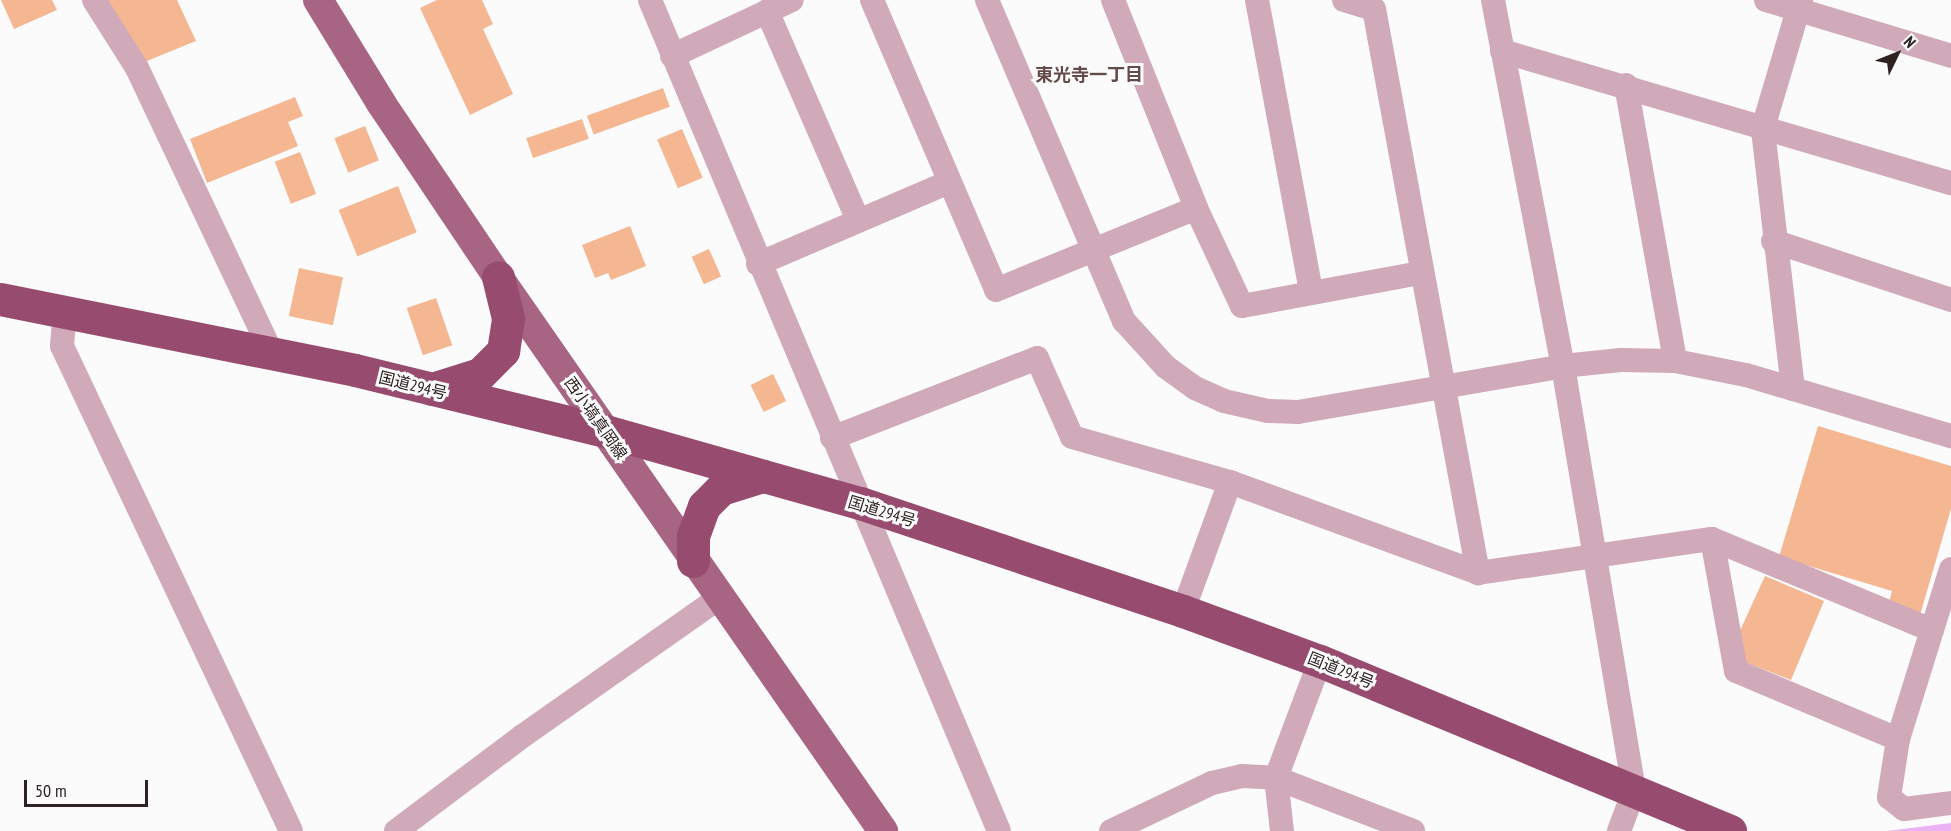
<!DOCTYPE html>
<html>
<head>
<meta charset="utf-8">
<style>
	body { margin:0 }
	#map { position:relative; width:1951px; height:831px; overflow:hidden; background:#fbfbfb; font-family:"PT Sans Narrow","Noto Sans JP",sans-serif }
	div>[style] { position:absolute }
	.water>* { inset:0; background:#ebb1f3 }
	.building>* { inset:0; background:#f5b792; transform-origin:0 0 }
	.minor>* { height:24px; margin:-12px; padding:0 12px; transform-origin:12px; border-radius:12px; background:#d1aaba }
	.major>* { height:30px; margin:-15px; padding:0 15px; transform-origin:15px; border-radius:15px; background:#a86583 }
	.highway>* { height:33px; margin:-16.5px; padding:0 16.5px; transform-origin:16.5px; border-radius:16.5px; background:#974c6f }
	span { translate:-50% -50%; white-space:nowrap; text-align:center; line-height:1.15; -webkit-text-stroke:6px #fbfbfb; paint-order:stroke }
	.street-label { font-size:16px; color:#2e2222 }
	.neighbourhood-label { font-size:18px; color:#644a48; font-weight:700 }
	.north { position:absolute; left:1867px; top:24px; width:60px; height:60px; -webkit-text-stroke:4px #fbfbfb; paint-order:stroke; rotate:47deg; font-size:16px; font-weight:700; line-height:24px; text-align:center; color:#2e2222 }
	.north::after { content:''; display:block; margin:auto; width:21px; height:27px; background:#2e2222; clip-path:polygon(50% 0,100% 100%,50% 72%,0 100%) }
	.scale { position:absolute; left:24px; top:780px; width:124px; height:27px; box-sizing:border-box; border:3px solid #2e2222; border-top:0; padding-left:8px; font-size:18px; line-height:21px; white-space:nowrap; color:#2e2222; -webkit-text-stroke:4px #fbfbfb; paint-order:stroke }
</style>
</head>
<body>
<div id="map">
	<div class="water">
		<i style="clip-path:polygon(1951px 823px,1951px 831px,1887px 831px)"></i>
	</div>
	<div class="building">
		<i style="clip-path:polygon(1px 0,52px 0,57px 10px,14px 29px)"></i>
		<i style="clip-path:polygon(100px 0,177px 0,196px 41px,142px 63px)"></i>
		<i style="clip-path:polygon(437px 0,482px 0,493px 24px,483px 29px,513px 94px,470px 115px,420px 8px)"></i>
		<i style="left:663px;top:88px;width:20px;height:81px;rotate:70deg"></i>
		<i style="clip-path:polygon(295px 97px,303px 116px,288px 122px,298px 146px,207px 183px,190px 139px)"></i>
		<i style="left:582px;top:119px;width:21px;height:59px;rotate:71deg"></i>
		<i style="left:365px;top:126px;width:37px;height:33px;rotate:68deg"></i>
		<i style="left:682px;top:129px;width:53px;height:27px;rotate:67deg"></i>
		<i style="left:300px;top:152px;width:45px;height:27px;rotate:69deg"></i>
		<i style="left:398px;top:186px;width:50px;height:64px;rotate:68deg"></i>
		<i style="clip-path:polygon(630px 226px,646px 266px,611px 280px,608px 273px,595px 278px,582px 245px)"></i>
		<i style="left:709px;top:249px;width:30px;height:19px;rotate:66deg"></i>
		<i style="left:299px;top:268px;width:45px;height:49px;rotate:12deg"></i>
		<i style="left:436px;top:298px;width:50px;height:31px;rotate:71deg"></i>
		<i style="left:773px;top:374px;width:30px;height:25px;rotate:64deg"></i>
		<i style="clip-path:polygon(1818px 426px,1951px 466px,1951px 509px,1920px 615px,1888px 606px,1892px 591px,1779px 557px)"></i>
		<i style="clip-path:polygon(1765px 576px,1824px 601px,1791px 680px,1742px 661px,1738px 635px)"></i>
	</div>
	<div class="minor">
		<i style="left:94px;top:0;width:80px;rotate:57.7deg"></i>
		<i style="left:137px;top:68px;width:312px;rotate:64.7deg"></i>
		<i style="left:650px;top:0;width:901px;rotate:67.22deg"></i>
		<i style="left:872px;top:0;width:315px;rotate:66.8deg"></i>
		<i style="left:996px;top:290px;width:216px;rotate:-22.3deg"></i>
		<i style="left:987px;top:0;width:349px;rotate:66.9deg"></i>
		<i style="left:1124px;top:321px;width:62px;rotate:47.6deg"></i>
		<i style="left:1166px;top:367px;width:36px;rotate:36deg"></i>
		<i style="left:1195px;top:388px;width:32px;rotate:24deg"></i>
		<i style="left:1224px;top:401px;width:45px;rotate:12.8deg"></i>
		<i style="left:1268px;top:411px;width:30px;rotate:2deg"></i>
		<i style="left:1298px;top:412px;width:269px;rotate:-9.8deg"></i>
		<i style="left:1563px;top:366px;width:58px;rotate:-5.9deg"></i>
		<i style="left:1621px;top:360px;width:54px;rotate:1.1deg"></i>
		<i style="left:1675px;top:361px;width:72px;rotate:11.2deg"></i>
		<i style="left:1746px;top:375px;width:214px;rotate:16.6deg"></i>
		<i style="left:1113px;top:0;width:224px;rotate:68.2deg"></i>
		<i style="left:1196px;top:208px;width:108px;rotate:64.9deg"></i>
		<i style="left:1242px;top:306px;width:181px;rotate:-10.5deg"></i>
		<i style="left:1257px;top:0;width:296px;rotate:79.5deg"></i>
		<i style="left:1344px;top:0;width:31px;rotate:17deg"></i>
		<i style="left:1374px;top:9px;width:574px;rotate:79.55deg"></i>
		<i style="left:1493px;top:0;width:373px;rotate:79.2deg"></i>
		<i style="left:1563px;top:366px;width:431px;rotate:80.5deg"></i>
		<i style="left:1634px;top:791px;width:43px;rotate:110.6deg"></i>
		<i style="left:1766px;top:0;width:193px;rotate:16.8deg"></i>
		<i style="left:767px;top:11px;width:228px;rotate:66.5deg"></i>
		<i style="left:1502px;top:51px;width:468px;rotate:16.4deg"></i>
		<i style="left:672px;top:56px;width:132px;rotate:-25deg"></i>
		<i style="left:1626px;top:85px;width:280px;rotate:79.9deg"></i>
		<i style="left:1773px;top:241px;width:188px;rotate:18.3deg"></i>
		<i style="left:758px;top:264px;width:208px;rotate:-23.2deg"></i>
		<i style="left:65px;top:311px;width:35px;rotate:95deg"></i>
		<i style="left:62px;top:346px;width:536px;rotate:64.72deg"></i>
		<i style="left:1793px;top:389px;width:263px;rotate:-96.6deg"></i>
		<i style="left:1763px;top:128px;width:134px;rotate:-73.5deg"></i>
		<i style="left:832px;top:438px;width:220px;rotate:-21.3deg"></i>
		<i style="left:1037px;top:358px;width:86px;rotate:66.1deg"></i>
		<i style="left:1072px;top:437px;width:164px;rotate:15.9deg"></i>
		<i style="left:1230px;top:482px;width:264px;rotate:20.1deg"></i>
		<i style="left:1478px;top:573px;width:236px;rotate:-8.3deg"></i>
		<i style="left:1712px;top:539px;width:238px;rotate:22.5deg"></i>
		<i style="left:1712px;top:539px;width:134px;rotate:79.7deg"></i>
		<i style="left:1736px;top:671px;width:176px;rotate:22.8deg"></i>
		<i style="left:1951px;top:569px;width:178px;rotate:107.3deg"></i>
		<i style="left:1898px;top:739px;width:59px;rotate:98.8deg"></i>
		<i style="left:1889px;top:797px;width:19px;rotate:39deg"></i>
		<i style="left:1904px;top:809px;width:47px;rotate:-7.3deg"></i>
		<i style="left:1183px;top:611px;width:137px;rotate:-70deg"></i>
		<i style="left:396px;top:831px;width:160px;rotate:-36.9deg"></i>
		<i style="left:524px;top:735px;width:238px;rotate:-35.1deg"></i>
		<i style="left:1111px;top:831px;width:112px;rotate:-25.4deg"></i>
		<i style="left:1212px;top:783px;width:31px;rotate:-13deg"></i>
		<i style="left:1242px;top:776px;width:34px;rotate:3deg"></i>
		<i style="left:1276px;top:778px;width:147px;rotate:21.1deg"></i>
		<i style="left:1282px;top:831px;width:53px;rotate:-96.5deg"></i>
		<i style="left:1276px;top:778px;width:125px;rotate:-69.4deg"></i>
	</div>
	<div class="major">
		<i style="left:318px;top:0;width:121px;rotate:58.5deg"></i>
		<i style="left:381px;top:103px;width:210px;rotate:56.1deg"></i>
		<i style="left:498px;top:277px;width:675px;rotate:55.2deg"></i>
	</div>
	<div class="highway">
		<i style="left:0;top:299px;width:362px;rotate:11.3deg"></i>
		<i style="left:355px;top:370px;width:257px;rotate:13.7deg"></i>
		<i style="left:605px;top:431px;width:265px;rotate:15.8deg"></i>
		<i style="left:860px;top:503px;width:341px;rotate:18.5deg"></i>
		<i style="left:1183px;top:611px;width:146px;rotate:20.1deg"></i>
		<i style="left:1320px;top:661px;width:444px;rotate:22.5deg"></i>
		<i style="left:432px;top:389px;width:50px;rotate:-17.4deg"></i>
		<i style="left:480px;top:374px;width:33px;rotate:-45deg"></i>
		<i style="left:503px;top:351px;width:33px;rotate:-81deg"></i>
		<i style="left:508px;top:318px;width:42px;rotate:-103.7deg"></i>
		<i style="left:693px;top:561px;width:25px;rotate:-90deg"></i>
		<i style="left:693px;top:536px;width:32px;rotate:-70deg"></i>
		<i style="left:704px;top:506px;width:24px;rotate:-45deg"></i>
		<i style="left:721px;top:489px;width:44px;rotate:-17.2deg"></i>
	</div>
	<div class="street-label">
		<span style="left:413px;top:385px;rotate:14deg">国道294号</span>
		<span style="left:596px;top:418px;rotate:55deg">西小塙真岡線</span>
		<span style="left:882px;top:511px;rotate:17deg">国道294号</span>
		<span style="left:1341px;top:670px;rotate:22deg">国道294号</span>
	</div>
	<div class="neighbourhood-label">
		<span style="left:1089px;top:75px">東光寺一丁目</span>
	</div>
	<div class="north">N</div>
	<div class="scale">50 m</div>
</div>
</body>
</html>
